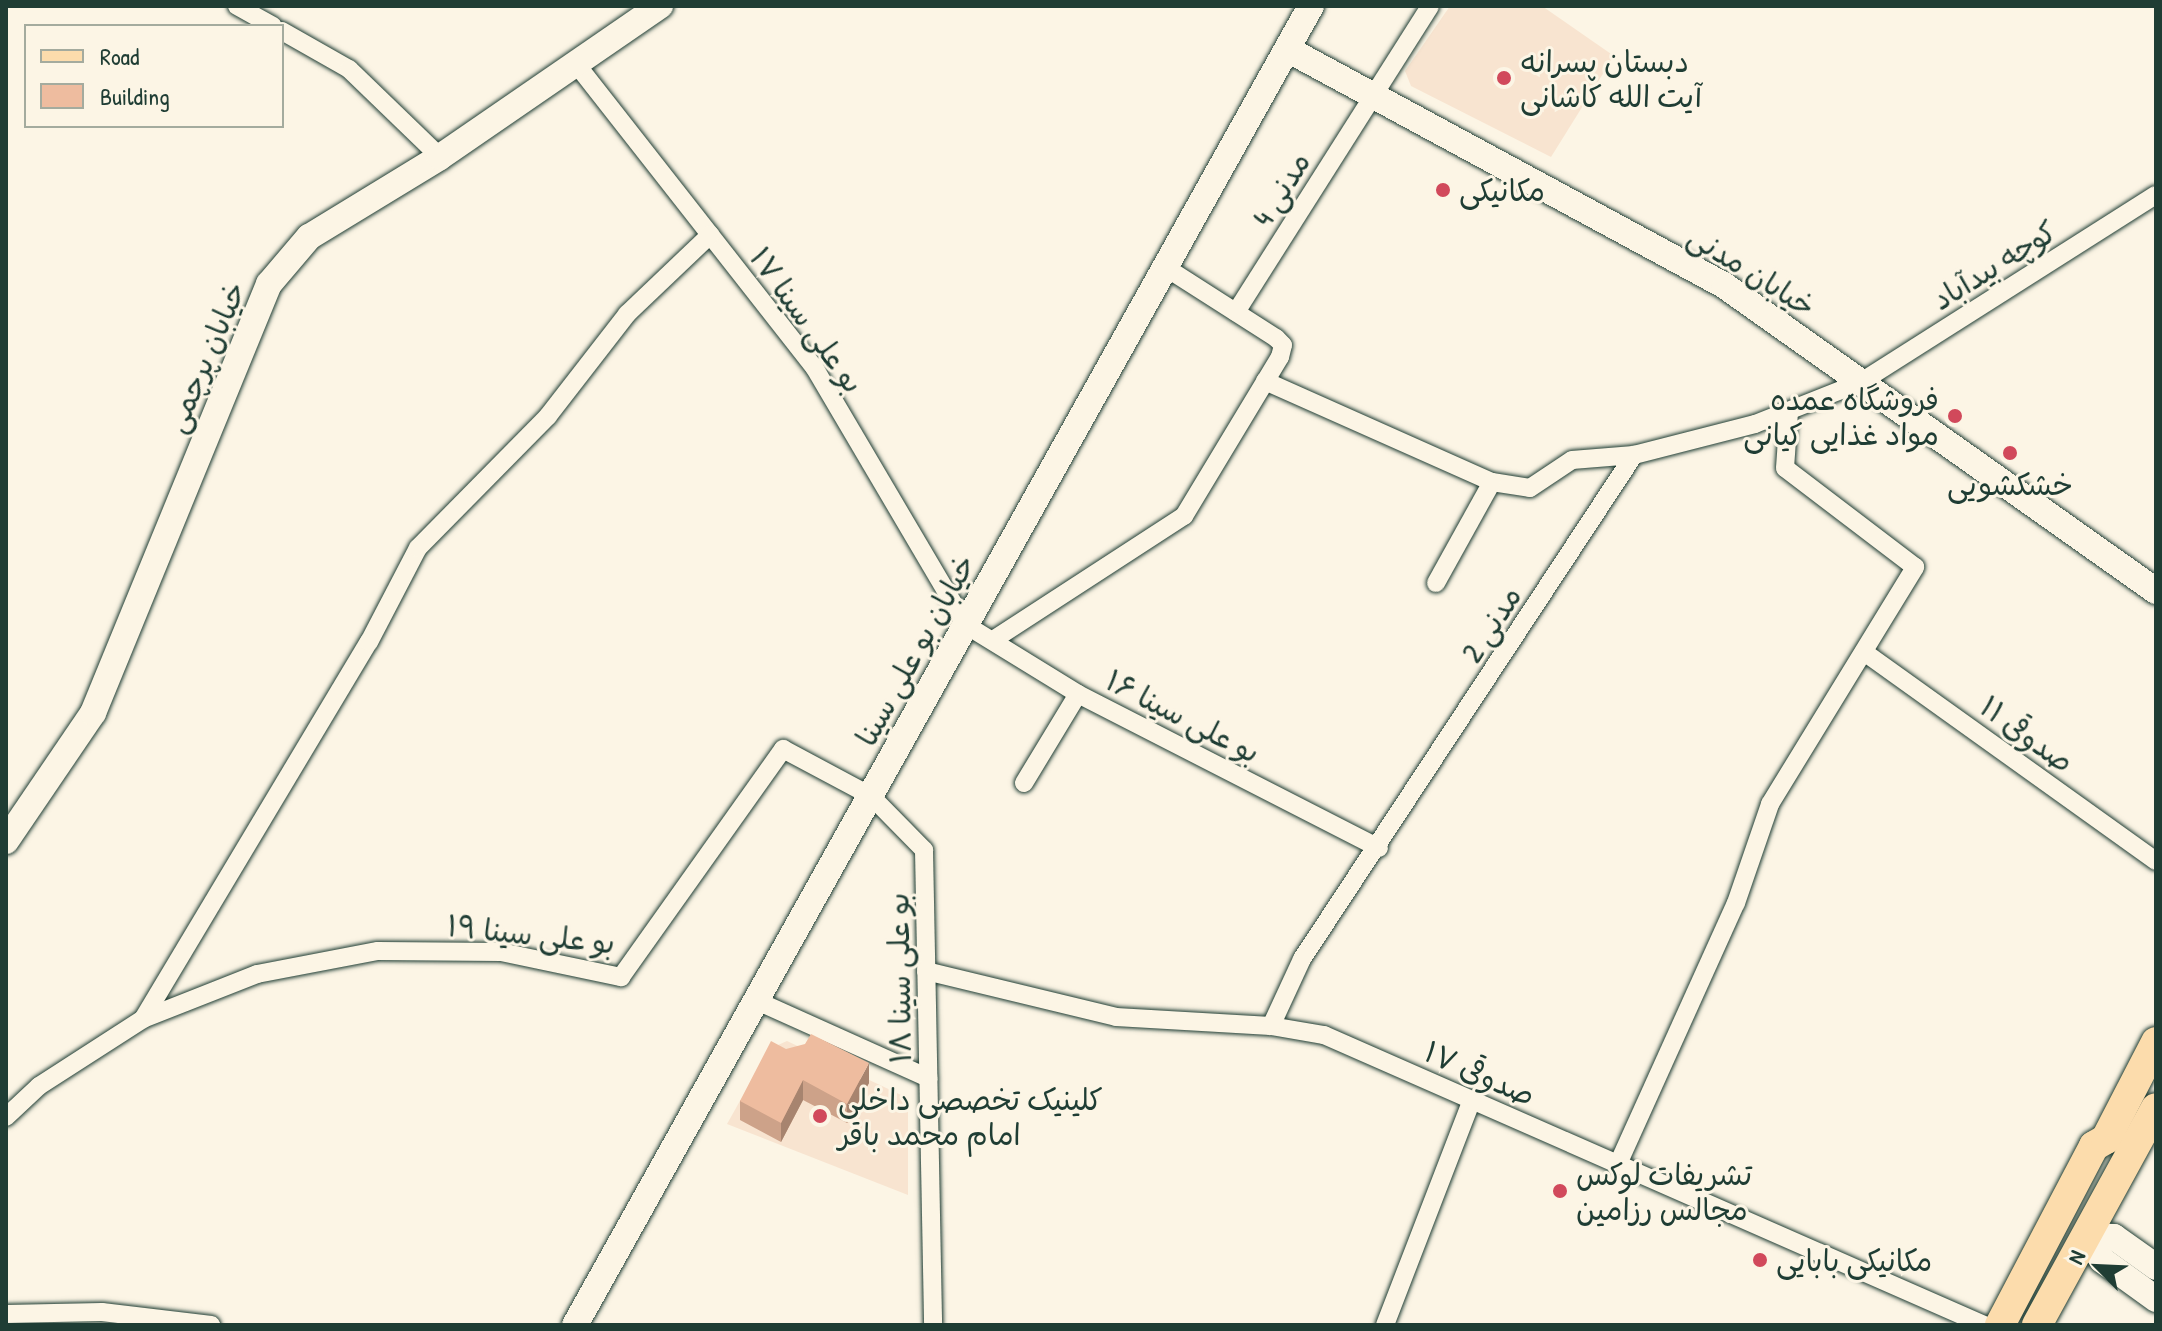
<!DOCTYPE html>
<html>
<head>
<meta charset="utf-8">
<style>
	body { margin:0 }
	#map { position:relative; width:2162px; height:1331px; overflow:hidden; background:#fcf5e5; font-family:"Patrick Hand","Playpen Sans Arabic",sans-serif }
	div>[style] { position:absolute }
	.built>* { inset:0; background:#f8e4d0 }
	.roads { filter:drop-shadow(0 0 2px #1f3d34) drop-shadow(0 0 2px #1f3d34) }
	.street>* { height:18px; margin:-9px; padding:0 9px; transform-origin:9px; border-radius:9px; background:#fcf5e5 }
	.secondary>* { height:26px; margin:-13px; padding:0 13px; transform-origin:13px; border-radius:13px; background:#fcf5e5 }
	.primary>* { height:30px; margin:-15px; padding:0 15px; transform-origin:15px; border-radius:15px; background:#fcdcac }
	.wall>* { inset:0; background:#cda289 }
	.shaded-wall>* { inset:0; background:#a7846f }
	.building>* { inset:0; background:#eebc9f }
	.dots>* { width:22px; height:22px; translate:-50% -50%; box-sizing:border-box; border:4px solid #fcf5e5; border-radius:50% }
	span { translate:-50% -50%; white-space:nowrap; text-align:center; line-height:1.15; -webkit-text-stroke:6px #fcf5e5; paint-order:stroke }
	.poi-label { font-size:30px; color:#1f3d34 }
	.left { translate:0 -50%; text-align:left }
	.right { translate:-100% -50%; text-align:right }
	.street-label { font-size:30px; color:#1f3d34 }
	.frame { position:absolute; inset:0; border:8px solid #1f3d34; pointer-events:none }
	.legend { position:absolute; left:24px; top:24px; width:260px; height:104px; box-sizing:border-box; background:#fcf5e5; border:2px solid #a4ab9e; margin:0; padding:10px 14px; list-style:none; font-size:24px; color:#1f3d34 }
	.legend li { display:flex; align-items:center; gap:16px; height:40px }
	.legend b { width:40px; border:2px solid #a4ab9e }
	.north { position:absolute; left:2058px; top:1227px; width:80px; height:80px; -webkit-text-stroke:6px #fcf5e5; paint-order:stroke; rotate:294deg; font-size:22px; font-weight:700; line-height:32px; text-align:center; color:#1f3d34 }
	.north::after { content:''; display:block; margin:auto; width:28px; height:36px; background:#1f3d34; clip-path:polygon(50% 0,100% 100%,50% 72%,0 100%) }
</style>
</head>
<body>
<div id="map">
	<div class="built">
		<i style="clip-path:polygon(1450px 6px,1542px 6px,1614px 56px,1551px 157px,1411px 86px,1405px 71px)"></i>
		<i style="clip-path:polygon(787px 1041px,901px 1095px,908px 1107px,908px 1195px,727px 1124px,769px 1049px)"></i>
	</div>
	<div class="roads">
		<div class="street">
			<i style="left:237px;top:6px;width:41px;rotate:29.1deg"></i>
			<i style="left:282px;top:31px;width:77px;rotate:29.6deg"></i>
			<i style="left:349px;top:69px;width:127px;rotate:44deg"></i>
			<i style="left:577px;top:65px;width:384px;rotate:51.9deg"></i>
			<i style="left:814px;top:367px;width:299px;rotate:59.5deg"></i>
			<i style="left:966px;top:625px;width:132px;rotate:31.6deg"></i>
			<i style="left:1078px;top:694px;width:338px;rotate:27.1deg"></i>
			<i style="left:1236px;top:312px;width:362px;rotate:-57.6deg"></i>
			<i style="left:1265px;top:381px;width:248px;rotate:24deg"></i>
			<i style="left:1492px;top:482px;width:38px;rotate:9deg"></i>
			<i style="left:1530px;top:488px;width:50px;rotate:-33.7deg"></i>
			<i style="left:1572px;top:460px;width:62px;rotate:-4.6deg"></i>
			<i style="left:1436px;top:583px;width:115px;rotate:-61deg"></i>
			<i style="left:993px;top:640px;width:228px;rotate:-33deg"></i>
			<i style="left:1184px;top:516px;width:186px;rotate:-58.9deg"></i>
			<i style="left:1280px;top:357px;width:12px;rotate:-76deg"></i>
			<i style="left:1283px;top:345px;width:10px;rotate:-135deg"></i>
			<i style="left:1276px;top:338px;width:132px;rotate:-147.4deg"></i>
			<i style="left:1864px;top:652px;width:359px;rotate:35.6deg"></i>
			<i style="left:1024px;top:783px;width:104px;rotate:-58.8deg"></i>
			<i style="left:926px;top:971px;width:195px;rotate:13.6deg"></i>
			<i style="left:1116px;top:1017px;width:155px;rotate:3.3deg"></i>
			<i style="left:1271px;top:1026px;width:54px;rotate:9.6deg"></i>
			<i style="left:1324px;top:1035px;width:721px;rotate:23.72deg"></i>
			<i style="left:757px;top:1001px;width:188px;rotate:24.2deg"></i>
			<i style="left:143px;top:1019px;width:440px;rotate:-59.1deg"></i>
			<i style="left:369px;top:642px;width:106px;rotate:-62.5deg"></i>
			<i style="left:418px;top:548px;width:185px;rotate:-45.4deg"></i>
			<i style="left:548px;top:416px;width:129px;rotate:-52.2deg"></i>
			<i style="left:627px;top:314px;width:115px;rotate:-43.6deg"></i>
			<i style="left:1271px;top:1026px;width:74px;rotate:-65.2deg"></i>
			<i style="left:1302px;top:959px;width:604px;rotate:-56.63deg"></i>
			<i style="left:1634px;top:455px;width:125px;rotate:-14.4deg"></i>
			<i style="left:1755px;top:424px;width:114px;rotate:-21.6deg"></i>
			<i style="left:1861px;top:382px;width:349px;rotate:-32.4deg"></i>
			<i style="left:6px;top:1117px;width:45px;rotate:-43.2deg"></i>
			<i style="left:39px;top:1086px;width:124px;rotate:-32.8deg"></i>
			<i style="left:143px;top:1019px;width:123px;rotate:-21.5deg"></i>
			<i style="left:257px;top:974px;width:123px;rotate:-10.8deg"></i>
			<i style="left:378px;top:951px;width:123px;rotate:0.5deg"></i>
			<i style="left:501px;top:952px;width:123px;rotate:11.8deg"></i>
			<i style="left:621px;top:977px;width:280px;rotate:-54.6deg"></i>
			<i style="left:783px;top:749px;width:100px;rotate:28.1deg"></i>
			<i style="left:871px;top:796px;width:76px;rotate:45.5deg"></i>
			<i style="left:924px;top:850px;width:475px;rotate:88.9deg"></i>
			<i style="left:1618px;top:1164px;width:286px;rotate:-65.7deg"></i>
			<i style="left:1736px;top:903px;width:105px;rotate:-71deg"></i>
			<i style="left:1770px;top:804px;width:278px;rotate:-58.5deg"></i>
			<i style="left:1915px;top:567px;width:163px;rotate:-142.7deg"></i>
			<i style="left:1785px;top:468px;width:56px;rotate:-85.9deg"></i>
			<i style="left:6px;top:1314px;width:96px;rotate:-1.2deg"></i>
			<i style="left:102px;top:1312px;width:110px;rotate:6.8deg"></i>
			<i style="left:1385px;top:1325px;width:241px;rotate:-68.9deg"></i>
		</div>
		<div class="secondary">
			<i style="left:1287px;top:49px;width:498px;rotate:28.4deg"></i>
			<i style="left:1725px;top:286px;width:528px;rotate:35.29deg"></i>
			<i style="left:6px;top:841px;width:155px;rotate:-55.8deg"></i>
			<i style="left:93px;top:713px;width:464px;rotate:-67.7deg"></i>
			<i style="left:269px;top:284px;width:62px;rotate:-49.6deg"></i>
			<i style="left:309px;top:237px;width:153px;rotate:-31.4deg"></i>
			<i style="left:440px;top:157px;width:267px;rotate:-34.5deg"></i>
			<i style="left:2086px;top:1236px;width:29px;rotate:56deg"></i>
			<i style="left:2102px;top:1260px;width:67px;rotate:35.8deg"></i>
			<i style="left:2086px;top:1236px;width:28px;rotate:2deg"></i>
			<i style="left:2114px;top:1237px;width:52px;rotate:35.5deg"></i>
			<i style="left:575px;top:1325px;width:1510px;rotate:-60.84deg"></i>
		</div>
		<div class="primary">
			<i style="left:2000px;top:1325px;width:202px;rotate:-62.3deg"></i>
			<i style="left:2094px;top:1146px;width:14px;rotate:-30deg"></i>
			<i style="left:2106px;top:1139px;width:109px;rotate:-62.7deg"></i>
			<i style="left:2037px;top:1325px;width:247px;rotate:-61.3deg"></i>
		</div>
	</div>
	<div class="wall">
		<i style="clip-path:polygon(786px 1049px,869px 1083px,847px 1123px,803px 1100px,781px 1142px,740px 1120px,740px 1101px)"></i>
	</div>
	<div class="shaded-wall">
		<i style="clip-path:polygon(869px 1063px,869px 1083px,847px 1123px,847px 1104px)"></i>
		<i style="clip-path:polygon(803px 1080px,803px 1100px,781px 1142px,781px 1123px)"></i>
	</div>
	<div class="building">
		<i style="clip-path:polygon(811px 1034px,869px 1063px,847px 1104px,803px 1080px,781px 1123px,740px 1101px,771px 1041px,786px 1049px,805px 1044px)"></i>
	</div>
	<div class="dots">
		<i style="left:1504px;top:78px;background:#d1495b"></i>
		<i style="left:1443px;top:190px;background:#d1495b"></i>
		<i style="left:1955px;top:416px;background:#d1495b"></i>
		<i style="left:2010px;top:453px;background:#d1495b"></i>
		<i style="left:820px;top:1116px;background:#d1495b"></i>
		<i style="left:1560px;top:1191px;background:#d1495b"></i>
		<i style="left:1760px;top:1260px;background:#d1495b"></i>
	</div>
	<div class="poi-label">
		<span class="left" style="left:1520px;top:78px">دبستان پسرانه<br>آیت الله کاشانی</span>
		<span class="left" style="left:1459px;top:190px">مکانیکی</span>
		<span class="right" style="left:1939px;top:416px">فروشگاه عمده<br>مواد غذایی کیانی</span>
		<span style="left:2010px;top:484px">خشکشویی</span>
		<span class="left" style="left:838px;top:1116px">کلینیک تخصصی داخلی<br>امام محمد باقر</span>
		<span class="left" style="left:1576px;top:1191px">تشریفات لوکس<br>مجالس رزامین</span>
		<span class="left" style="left:1776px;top:1260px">مکانیکی بابایی</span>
	</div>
	<div class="street-label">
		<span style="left:1281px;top:189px;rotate:-58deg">مدنی 4</span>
		<span style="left:1994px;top:265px;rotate:-32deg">کوچه بیدآباد</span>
		<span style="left:1752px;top:271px;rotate:32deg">خیابان مدنی</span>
		<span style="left:807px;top:320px;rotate:54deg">بو علی سینا ۱۷</span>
		<span style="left:205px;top:357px;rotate:-67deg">خیابان پرچمی</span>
		<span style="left:1491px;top:624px;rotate:-57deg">مدنی 2</span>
		<span style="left:915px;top:650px;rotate:-61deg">خیابان بو علی سینا</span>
		<span style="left:1183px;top:716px;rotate:27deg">بو علی سینا ۱۶</span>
		<span style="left:2027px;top:734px;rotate:36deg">صدوقی ۱۱</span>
		<span style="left:531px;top:934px;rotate:6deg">بو علی سینا ۱۹</span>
		<span style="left:899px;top:978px;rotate:-91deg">بو علی سینا ۱۸</span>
		<span style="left:1480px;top:1073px;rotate:24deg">صدوقی ۱۷</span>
	</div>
	<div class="frame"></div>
	<ul class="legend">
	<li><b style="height:10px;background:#fcdcac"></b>Road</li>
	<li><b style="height:22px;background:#eebc9f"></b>Building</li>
	</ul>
	<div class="north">N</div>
</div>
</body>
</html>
